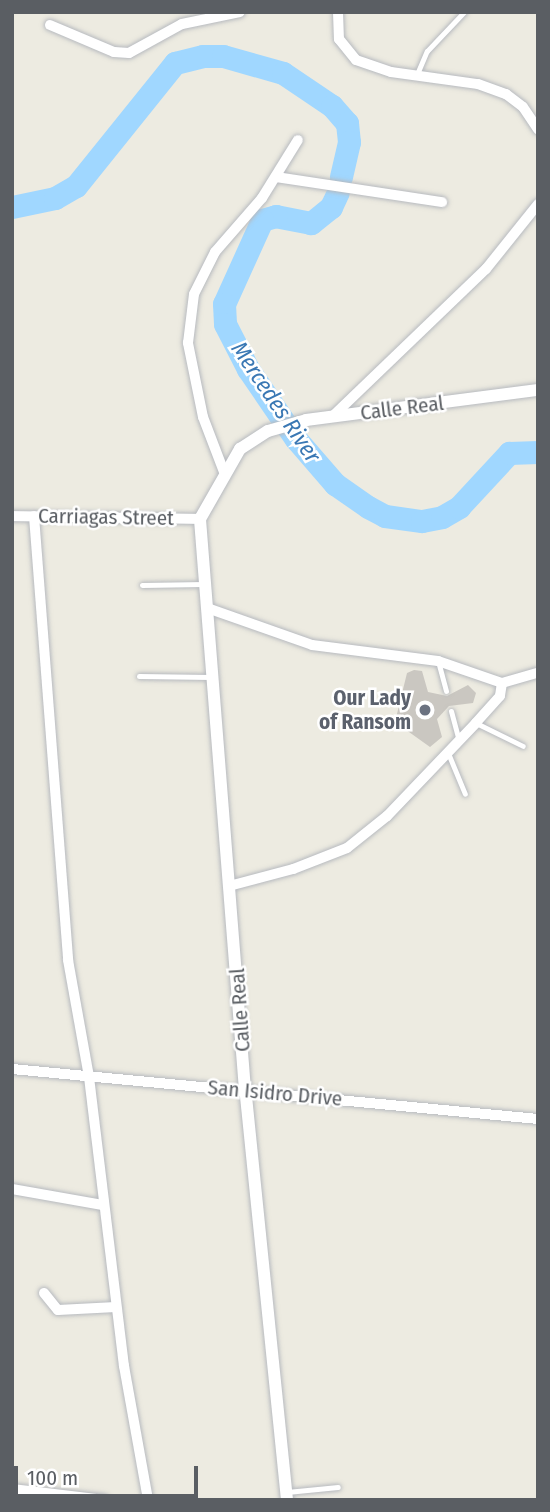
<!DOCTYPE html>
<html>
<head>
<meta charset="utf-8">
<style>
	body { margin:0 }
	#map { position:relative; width:550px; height:1512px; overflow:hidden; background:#edebe1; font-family:"Fira Sans Condensed",sans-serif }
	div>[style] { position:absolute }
	.river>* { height:23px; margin:-11.5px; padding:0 11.5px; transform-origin:11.5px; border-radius:11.5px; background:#a0d7ff }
	.building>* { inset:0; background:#cac7c1 }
	.roads { filter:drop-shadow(0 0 2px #b7babf) drop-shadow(0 0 2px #b7babf) }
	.service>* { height:5px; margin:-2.5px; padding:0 2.5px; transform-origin:2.5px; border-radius:2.5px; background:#fff }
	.minor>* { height:10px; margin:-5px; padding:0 5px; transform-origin:5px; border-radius:5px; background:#fff }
	.tertiary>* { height:12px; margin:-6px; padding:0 6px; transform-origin:6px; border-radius:6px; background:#fff }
	.dots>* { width:19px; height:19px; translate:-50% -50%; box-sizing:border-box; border:4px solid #fff; border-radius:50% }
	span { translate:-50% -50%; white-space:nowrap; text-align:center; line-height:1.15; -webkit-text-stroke:5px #fff; paint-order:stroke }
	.street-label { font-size:21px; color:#5a5e63 }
	.worship-label { font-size:21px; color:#5b616d; font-weight:700 }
	.right { translate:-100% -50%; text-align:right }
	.water-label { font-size:23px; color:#3a78b4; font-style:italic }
	.frame { position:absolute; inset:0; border:14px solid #5a5e63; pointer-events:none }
	.scale { position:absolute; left:14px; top:1466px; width:184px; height:32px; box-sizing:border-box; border:4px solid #5a5e63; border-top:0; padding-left:9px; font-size:21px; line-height:24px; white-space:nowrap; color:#5a5e63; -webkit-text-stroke:5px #fff; paint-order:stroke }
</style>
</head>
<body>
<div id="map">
	<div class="river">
		<i style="left:338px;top:192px;width:17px;rotate:115deg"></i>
		<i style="left:331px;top:207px;width:26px;rotate:141deg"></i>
		<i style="left:311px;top:223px;width:36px;rotate:-169deg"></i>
		<i style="left:276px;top:216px;width:15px;rotate:164deg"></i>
		<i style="left:262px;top:220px;width:92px;rotate:114.3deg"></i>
		<i style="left:224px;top:304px;width:20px;rotate:87deg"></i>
		<i style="left:225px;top:324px;width:51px;rotate:62.9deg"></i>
		<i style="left:248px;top:369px;width:85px;rotate:55.6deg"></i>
		<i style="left:296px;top:439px;width:60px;rotate:49.1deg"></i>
		<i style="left:335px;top:484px;width:40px;rotate:34.9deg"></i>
		<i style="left:368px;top:507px;width:19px;rotate:28deg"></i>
		<i style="left:385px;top:516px;width:37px;rotate:8deg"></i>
		<i style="left:422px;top:521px;width:20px;rotate:-11deg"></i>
		<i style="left:442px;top:517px;width:20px;rotate:-30deg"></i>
		<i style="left:459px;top:507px;width:74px;rotate:-47.2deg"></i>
		<i style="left:509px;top:453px;width:29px;rotate:-2deg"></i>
		<i style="left:12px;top:207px;width:44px;rotate:-11.8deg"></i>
		<i style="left:55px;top:198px;width:24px;rotate:-30deg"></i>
		<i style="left:76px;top:186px;width:158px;rotate:-51.2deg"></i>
		<i style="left:175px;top:63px;width:29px;rotate:-14deg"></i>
		<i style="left:203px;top:56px;width:20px"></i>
		<i style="left:223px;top:56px;width:62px;rotate:15.8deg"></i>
		<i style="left:283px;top:73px;width:59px;rotate:34deg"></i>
		<i style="left:332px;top:106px;width:23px;rotate:49deg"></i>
		<i style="left:347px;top:123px;width:19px;rotate:84deg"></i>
		<i style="left:349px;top:142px;width:36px;rotate:103deg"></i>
	</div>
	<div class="building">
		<i style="clip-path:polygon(414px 670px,422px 671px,428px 692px,447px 696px,468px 685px,476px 693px,473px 703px,449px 706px,437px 719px,442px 737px,430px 747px,395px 722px,407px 673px)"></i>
	</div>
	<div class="roads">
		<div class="service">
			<i style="left:417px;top:74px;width:25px;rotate:-67deg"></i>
			<i style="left:427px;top:51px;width:54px;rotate:-46.5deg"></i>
			<i style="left:142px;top:585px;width:62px;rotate:-0.9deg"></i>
			<i style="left:438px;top:661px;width:31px;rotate:75deg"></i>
			<i style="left:139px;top:676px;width:72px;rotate:0.8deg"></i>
			<i style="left:451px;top:711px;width:27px;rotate:75deg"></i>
			<i style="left:476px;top:723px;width:52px;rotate:26.1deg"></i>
			<i style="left:448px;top:753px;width:44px;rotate:67.5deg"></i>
			<i style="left:287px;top:1492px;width:51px;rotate:-5.6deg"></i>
		</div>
		<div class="minor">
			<i style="left:338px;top:12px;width:27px;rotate:88deg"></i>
			<i style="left:339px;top:39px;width:27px;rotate:51deg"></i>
			<i style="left:356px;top:60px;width:37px;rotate:19deg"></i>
			<i style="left:391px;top:72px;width:88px;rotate:7.9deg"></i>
			<i style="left:478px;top:84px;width:30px;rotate:20deg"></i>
			<i style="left:506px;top:94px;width:21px;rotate:37deg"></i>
			<i style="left:523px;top:107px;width:27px;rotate:56deg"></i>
			<i style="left:50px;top:25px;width:69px;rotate:22.9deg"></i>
			<i style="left:114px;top:52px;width:15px;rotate:4deg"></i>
			<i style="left:129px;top:53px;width:60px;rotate:-28.7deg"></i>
			<i style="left:182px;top:24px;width:59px;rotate:-11.7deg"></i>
			<i style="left:276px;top:177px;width:168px;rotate:8.6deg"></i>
			<i style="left:333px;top:416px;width:212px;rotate:-43.9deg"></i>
			<i style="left:486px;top:269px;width:83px;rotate:-51.3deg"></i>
			<i style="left:224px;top:472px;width:59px;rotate:-110.9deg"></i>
			<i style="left:203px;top:417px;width:76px;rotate:-101.5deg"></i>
			<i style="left:188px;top:343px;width:49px;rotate:-83deg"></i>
			<i style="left:194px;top:294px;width:47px;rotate:-63.4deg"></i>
			<i style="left:215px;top:252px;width:72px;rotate:-49deg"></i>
			<i style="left:262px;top:198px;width:68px;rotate:-58.2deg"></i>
			<i style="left:12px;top:516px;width:188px;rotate:0.9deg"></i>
			<i style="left:34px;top:516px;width:445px;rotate:85.6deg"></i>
			<i style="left:68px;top:960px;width:119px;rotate:79.8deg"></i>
			<i style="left:89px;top:1077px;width:291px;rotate:83.1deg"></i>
			<i style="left:124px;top:1366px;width:136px;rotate:79.8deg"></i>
			<i style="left:210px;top:609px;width:108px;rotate:19.4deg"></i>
			<i style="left:312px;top:645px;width:127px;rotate:7.2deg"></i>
			<i style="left:438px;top:661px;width:68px;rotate:19deg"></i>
			<i style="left:502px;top:683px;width:13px;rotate:99deg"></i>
			<i style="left:500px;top:696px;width:36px;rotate:132deg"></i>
			<i style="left:476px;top:723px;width:129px;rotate:133.7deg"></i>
			<i style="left:387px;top:816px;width:51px;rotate:141.3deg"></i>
			<i style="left:347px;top:848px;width:58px;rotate:158.7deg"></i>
			<i style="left:293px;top:869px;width:66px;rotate:165.1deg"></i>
			<i style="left:502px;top:683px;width:37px;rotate:-16deg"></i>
			<i style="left:12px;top:1069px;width:528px;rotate:5.43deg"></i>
			<i style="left:12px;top:1189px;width:92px;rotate:10deg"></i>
			<i style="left:44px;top:1293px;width:22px;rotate:51deg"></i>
			<i style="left:58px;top:1310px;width:58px;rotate:-3deg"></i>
			<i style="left:12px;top:1489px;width:93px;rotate:6.8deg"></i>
		</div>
		<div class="tertiary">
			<i style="left:287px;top:1500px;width:412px;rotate:-95.8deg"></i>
			<i style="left:245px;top:1090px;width:573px;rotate:-94.51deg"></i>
			<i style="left:200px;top:519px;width:81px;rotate:-60.3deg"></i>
			<i style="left:240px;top:449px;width:33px;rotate:-33deg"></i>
			<i style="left:268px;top:431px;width:40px;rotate:-16deg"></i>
			<i style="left:306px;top:420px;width:234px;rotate:-7.4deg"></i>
		</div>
	</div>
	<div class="dots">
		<i style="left:425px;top:710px;background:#6b7280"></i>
	</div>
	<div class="street-label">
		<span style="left:402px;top:408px;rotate:-7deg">Calle Real</span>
		<span style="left:106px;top:517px;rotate:1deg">Carriagas Street</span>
		<span style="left:240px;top:1010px;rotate:-94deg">Calle Real</span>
		<span style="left:275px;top:1093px;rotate:5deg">San Isidro Drive</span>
	</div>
	<div class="worship-label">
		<span class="right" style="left:411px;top:710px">Our Lady<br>of Ransom</span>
	</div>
	<div class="water-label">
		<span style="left:276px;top:402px;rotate:56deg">Mercedes River</span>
	</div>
	<div class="frame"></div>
	<div class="scale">100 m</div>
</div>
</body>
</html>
